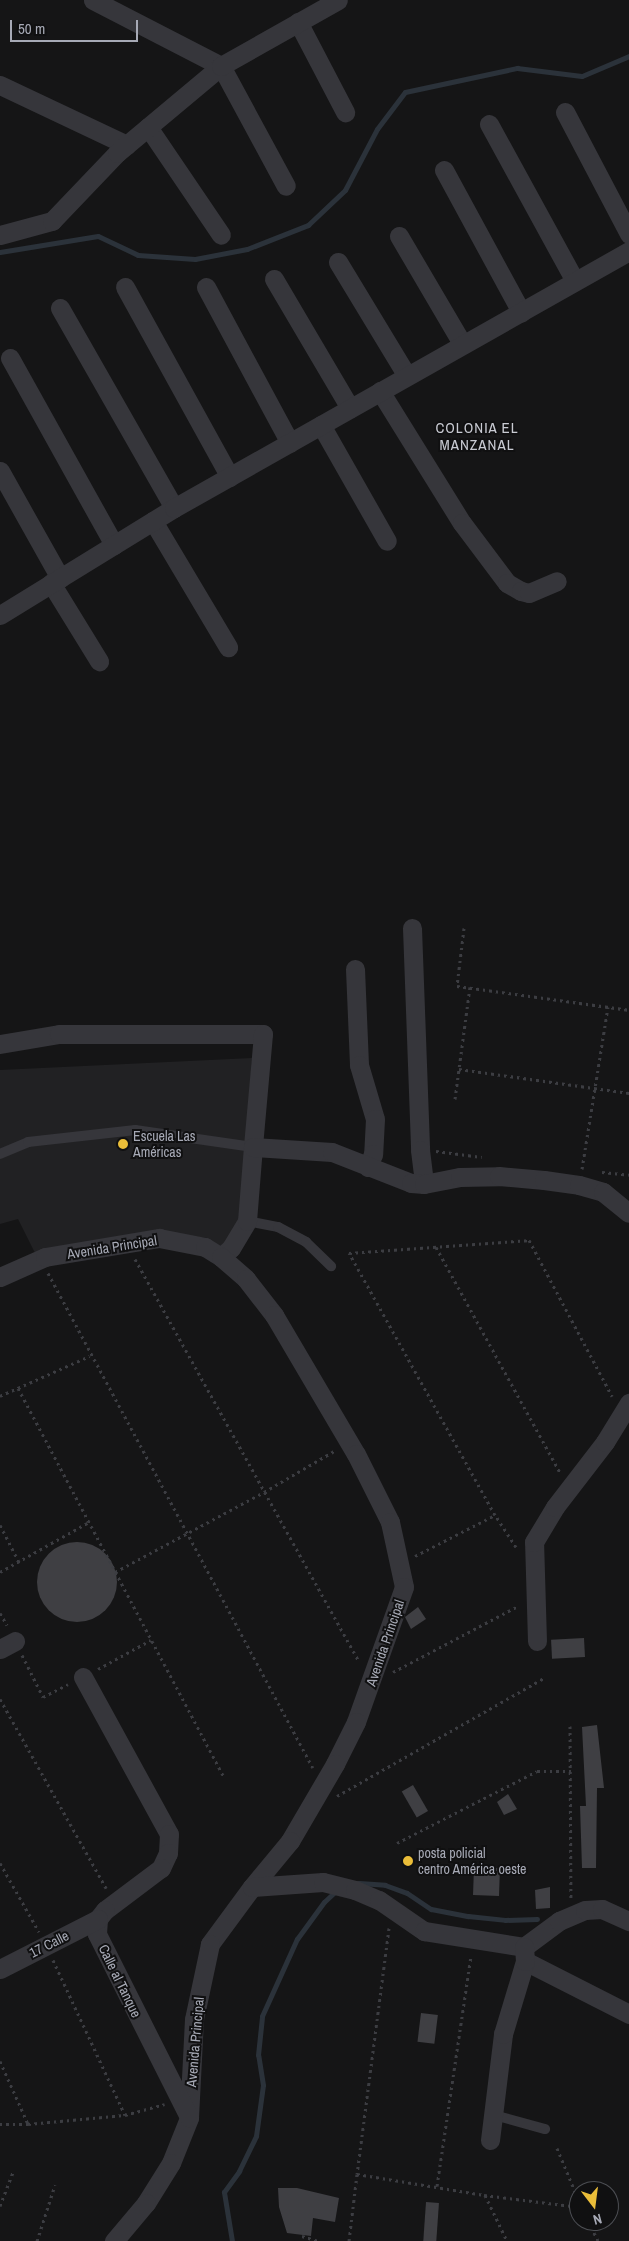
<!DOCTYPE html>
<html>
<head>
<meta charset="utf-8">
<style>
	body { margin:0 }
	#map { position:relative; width:629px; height:2241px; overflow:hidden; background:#151516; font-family:"Archivo Narrow",sans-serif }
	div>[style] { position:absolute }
	.built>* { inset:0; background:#212123 }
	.stream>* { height:5px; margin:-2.5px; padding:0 2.5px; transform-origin:2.5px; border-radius:2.5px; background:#2b323a }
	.building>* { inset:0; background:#3f3f43; transform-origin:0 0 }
	.round { border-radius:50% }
	.path>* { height:3px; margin-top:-1.5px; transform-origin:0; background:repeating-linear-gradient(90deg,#3c3d42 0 2.5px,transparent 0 6.5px) }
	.service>* { height:10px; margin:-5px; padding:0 5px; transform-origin:5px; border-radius:5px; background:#36363b }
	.minor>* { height:19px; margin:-9.5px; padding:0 9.5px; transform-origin:9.5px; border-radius:9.5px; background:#36363b }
	.dots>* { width:14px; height:14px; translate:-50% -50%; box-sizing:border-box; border:2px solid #101011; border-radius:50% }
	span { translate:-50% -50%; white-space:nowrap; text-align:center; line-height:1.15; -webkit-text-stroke:4px #101011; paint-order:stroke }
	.poi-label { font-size:14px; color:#a7aab6 }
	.left { translate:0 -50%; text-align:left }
	.street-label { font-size:14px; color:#a7aab6 }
	.neighbourhood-label { font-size:15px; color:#c8cad2; letter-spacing:1px }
	.north { position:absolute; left:569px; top:2181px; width:50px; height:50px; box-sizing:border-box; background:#101011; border:1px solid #4c4e53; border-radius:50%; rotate:165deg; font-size:14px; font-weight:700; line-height:20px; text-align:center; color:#a7aab6 }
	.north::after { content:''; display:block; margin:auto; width:18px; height:22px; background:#eabd39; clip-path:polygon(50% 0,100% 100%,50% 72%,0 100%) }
	.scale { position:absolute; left:10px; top:20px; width:128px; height:22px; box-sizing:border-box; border:2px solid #a7aab6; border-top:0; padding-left:6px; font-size:15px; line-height:18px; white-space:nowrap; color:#a7aab6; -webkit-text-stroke:4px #101011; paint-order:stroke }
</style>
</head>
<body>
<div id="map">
	<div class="built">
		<i style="clip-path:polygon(252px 1058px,242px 1218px,223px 1248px,207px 1238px,160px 1232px,36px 1255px,18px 1219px,0 1224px,0 1070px)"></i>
	</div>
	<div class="stream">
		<i style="left:0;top:252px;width:99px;rotate:-9.3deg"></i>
		<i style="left:98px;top:236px;width:44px;rotate:25.4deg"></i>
		<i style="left:138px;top:255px;width:57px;rotate:4deg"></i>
		<i style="left:195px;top:259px;width:53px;rotate:-10.9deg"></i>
		<i style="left:247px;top:249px;width:66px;rotate:-21.5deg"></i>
		<i style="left:308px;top:225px;width:51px;rotate:-43.4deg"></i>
		<i style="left:345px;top:190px;width:69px;rotate:-62.3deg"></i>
		<i style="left:377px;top:129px;width:46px;rotate:-52.9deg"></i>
		<i style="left:405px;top:92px;width:115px;rotate:-12.1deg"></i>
		<i style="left:517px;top:68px;width:65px;rotate:7deg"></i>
		<i style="left:582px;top:76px;width:51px;rotate:-23.1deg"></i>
		<i style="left:359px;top:1883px;width:26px;rotate:4deg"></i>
		<i style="left:385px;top:1885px;width:23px;rotate:20deg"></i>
		<i style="left:407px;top:1893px;width:29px;rotate:34deg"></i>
		<i style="left:431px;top:1909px;width:38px;rotate:11deg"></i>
		<i style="left:468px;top:1916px;width:37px;rotate:6deg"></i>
		<i style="left:505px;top:1920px;width:32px;rotate:-2deg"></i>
		<i style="left:232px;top:2241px;width:50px;rotate:-99.3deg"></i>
		<i style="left:224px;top:2192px;width:26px;rotate:-54deg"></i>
		<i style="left:239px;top:2171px;width:39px;rotate:-64deg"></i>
		<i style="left:256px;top:2136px;width:51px;rotate:-82.2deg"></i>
		<i style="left:263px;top:2085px;width:30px;rotate:-99deg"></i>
		<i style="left:258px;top:2055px;width:39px;rotate:-84deg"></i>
		<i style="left:262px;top:2016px;width:85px;rotate:-65.6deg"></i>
		<i style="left:297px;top:1939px;width:46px;rotate:-53.9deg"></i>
		<i style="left:324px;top:1902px;width:19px;rotate:-43deg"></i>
	</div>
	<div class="building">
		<i class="round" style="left:37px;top:1542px;width:80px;height:80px"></i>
		<i style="clip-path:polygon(418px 1607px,426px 1619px,411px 1629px,405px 1617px)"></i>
		<i style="left:584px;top:1638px;width:19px;height:33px;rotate:87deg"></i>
		<i style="clip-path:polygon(597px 1725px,604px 1788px,597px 1788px,596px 1868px,582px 1868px,580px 1806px,586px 1806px,582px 1727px)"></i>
		<i style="left:413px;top:1785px;width:30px;height:13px;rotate:60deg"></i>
		<i style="clip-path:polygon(508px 1794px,517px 1809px,504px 1815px,497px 1802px)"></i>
		<i style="left:474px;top:1867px;width:26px;height:28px;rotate:2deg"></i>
		<i style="clip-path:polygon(550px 1887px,550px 1908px,536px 1909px,535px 1890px)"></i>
		<i style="left:421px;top:2013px;width:17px;height:29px;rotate:7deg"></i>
		<i style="clip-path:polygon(278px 2188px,297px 2188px,339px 2198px,335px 2222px,313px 2218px,311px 2236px,287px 2233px,279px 2207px)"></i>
		<i style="left:426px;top:2202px;width:13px;height:39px;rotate:4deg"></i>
	</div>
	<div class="path">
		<i style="left:464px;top:928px;width:58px;rotate:96.9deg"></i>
		<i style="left:457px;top:986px;width:174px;rotate:7.9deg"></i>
		<i style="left:459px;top:1069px;width:172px;rotate:8deg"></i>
		<i style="left:455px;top:1099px;width:113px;rotate:-82.4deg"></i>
		<i style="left:436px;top:1151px;width:46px;rotate:7.4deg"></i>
		<i style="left:582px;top:1169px;width:164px;rotate:-80.9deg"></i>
		<i style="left:602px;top:1172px;width:27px;rotate:6deg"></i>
		<i style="left:436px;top:1247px;width:258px;rotate:61.2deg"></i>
		<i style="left:135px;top:1259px;width:461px;rotate:60.9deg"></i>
		<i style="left:48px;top:1273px;width:561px;rotate:61.84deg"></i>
		<i style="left:18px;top:1388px;width:440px;rotate:62.1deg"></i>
		<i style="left:0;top:1396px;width:98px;rotate:-24deg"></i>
		<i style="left:0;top:1525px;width:42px;rotate:62.8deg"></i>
		<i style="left:516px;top:1547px;width:38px;rotate:-123deg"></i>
		<i style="left:495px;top:1515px;width:300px;rotate:-119.1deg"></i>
		<i style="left:349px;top:1253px;width:180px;rotate:-4.1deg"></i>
		<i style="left:529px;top:1240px;width:177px;rotate:62deg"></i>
		<i style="left:415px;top:1556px;width:90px;rotate:-27.1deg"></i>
		<i style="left:0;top:1572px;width:102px;rotate:-29.3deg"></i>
		<i style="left:115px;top:1572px;width:169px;rotate:-28.2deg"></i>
		<i style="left:264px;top:1492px;width:83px;rotate:-30.3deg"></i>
		<i style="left:0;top:1613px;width:14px;rotate:60deg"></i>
		<i style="left:22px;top:1655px;width:47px;rotate:63.4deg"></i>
		<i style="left:43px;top:1697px;width:28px;rotate:-27deg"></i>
		<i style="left:98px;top:1669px;width:60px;rotate:-28.7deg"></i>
		<i style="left:393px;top:1672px;width:141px;rotate:-27.8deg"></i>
		<i style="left:0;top:1699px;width:217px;rotate:60.7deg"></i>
		<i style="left:570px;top:1726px;width:172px;rotate:89.7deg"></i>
		<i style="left:337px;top:1796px;width:238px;rotate:-29.7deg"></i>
		<i style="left:397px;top:1843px;width:157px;rotate:-27.2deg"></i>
		<i style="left:537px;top:1771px;width:34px"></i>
		<i style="left:0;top:1863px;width:79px;rotate:60.5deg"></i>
		<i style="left:389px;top:1928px;width:248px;rotate:97.4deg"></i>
		<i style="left:357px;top:2174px;width:129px;rotate:9.4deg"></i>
		<i style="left:484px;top:2195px;width:96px;rotate:7.2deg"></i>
		<i style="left:53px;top:1960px;width:171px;rotate:65.1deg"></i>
		<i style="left:0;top:2061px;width:69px;rotate:66deg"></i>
		<i style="left:0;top:2124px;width:28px"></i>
		<i style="left:28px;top:2124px;width:97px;rotate:-5.3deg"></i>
		<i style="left:125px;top:2115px;width:41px;rotate:-15.4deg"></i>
		<i style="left:557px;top:2148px;width:57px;rotate:67.5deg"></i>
		<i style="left:437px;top:2186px;width:232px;rotate:-81.6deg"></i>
		<i style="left:485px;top:2195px;width:51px;rotate:64.4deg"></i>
		<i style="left:0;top:2206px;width:36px;rotate:-69deg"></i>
		<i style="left:588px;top:2221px;width:22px;rotate:63deg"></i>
		<i style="left:302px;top:2236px;width:17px;rotate:17deg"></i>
		<i style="left:37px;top:2241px;width:59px;rotate:-72.2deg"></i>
		<i style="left:349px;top:2241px;width:67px;rotate:-83.2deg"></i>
	</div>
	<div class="service">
		<i style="left:0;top:1154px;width:30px;rotate:-23deg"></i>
		<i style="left:28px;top:1142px;width:108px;rotate:-6.4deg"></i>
		<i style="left:135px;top:1130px;width:119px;rotate:8.2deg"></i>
		<i style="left:247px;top:1221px;width:32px;rotate:11deg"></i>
		<i style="left:278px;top:1227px;width:32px;rotate:28deg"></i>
		<i style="left:306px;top:1242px;width:35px;rotate:44deg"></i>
		<i style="left:494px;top:2115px;width:53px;rotate:15.4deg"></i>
	</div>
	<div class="minor">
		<i style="left:93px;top:0;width:144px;rotate:27.3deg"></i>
		<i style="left:298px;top:22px;width:102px;rotate:62.4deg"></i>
		<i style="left:221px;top:66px;width:136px;rotate:61.6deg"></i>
		<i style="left:0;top:85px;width:140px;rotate:25.3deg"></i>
		<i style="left:565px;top:112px;width:138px;rotate:62.3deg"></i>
		<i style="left:489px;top:124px;width:179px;rotate:61.3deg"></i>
		<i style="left:148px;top:127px;width:130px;rotate:55.9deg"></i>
		<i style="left:444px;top:170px;width:162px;rotate:61.5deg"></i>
		<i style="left:0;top:235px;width:54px;rotate:-15.1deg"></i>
		<i style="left:52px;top:221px;width:94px;rotate:-46.3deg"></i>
		<i style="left:117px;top:153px;width:136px;rotate:-39.9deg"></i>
		<i style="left:221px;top:66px;width:134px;rotate:-29.4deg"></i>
		<i style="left:399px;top:236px;width:126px;rotate:59.6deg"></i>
		<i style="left:338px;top:262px;width:133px;rotate:58.8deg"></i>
		<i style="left:274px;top:279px;width:150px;rotate:59.5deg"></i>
		<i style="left:125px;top:287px;width:217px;rotate:61.1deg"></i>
		<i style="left:206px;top:287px;width:177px;rotate:61.7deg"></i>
		<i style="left:60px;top:308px;width:230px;rotate:60.3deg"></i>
		<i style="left:10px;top:358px;width:214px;rotate:60.9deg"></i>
		<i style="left:380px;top:391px;width:155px;rotate:58.2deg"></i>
		<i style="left:462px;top:523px;width:75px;rotate:53.1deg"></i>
		<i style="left:507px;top:583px;width:16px;rotate:30deg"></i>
		<i style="left:521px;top:591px;width:8px;rotate:14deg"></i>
		<i style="left:529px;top:593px;width:30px;rotate:-23deg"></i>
		<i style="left:321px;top:425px;width:133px;rotate:60.4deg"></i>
		<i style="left:0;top:471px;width:123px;rotate:60.7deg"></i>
		<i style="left:153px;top:521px;width:147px;rotate:59.2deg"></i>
		<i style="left:51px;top:583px;width:92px;rotate:58.4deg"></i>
		<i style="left:0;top:615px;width:204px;rotate:-31.6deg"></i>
		<i style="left:174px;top:508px;width:523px;rotate:-29.46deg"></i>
		<i style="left:412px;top:928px;width:222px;rotate:87.9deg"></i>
		<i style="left:420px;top:1150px;width:34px;rotate:83deg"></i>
		<i style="left:355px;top:969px;width:96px;rotate:87.6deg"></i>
		<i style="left:359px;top:1065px;width:56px;rotate:73.5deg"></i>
		<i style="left:375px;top:1119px;width:35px;rotate:93deg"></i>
		<i style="left:373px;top:1154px;width:14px;rotate:111deg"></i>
		<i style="left:0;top:1044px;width:60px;rotate:-9.6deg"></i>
		<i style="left:59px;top:1034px;width:204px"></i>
		<i style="left:263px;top:1034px;width:113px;rotate:95.1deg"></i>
		<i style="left:221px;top:1257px;width:13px;rotate:-42deg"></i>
		<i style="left:231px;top:1248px;width:31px;rotate:-59deg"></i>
		<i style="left:247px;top:1221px;width:74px;rotate:-85.4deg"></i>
		<i style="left:253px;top:1147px;width:79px;rotate:3.6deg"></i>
		<i style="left:332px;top:1152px;width:85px;rotate:21.4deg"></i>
		<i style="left:411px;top:1183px;width:13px;rotate:4deg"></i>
		<i style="left:424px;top:1184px;width:37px;rotate:-11deg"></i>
		<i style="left:460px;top:1177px;width:39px;rotate:-1deg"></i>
		<i style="left:499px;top:1176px;width:45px;rotate:5.1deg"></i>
		<i style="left:544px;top:1180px;width:35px;rotate:8deg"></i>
		<i style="left:579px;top:1185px;width:25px;rotate:16deg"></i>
		<i style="left:603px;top:1192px;width:33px;rotate:39deg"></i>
		<i style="left:0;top:1277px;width:49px;rotate:-24deg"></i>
		<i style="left:45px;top:1257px;width:116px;rotate:-9.5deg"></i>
		<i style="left:159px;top:1238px;width:47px;rotate:11.1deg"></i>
		<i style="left:205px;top:1247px;width:19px;rotate:32deg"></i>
		<i style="left:221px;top:1257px;width:33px;rotate:41deg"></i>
		<i style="left:246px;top:1279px;width:46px;rotate:52.1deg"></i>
		<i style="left:274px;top:1315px;width:161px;rotate:59.5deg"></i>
		<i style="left:356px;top:1454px;width:76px;rotate:63.4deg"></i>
		<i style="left:390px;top:1522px;width:66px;rotate:77.8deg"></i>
		<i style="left:404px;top:1587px;width:143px;rotate:109.6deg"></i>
		<i style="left:356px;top:1722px;width:47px;rotate:116.6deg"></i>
		<i style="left:335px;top:1764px;width:89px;rotate:120.3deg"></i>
		<i style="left:290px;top:1841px;width:60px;rotate:129.6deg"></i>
		<i style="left:252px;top:1887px;width:71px;rotate:126.4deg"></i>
		<i style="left:210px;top:1944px;width:77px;rotate:102deg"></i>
		<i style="left:194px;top:2019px;width:99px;rotate:92.9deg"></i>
		<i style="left:189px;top:2118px;width:48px;rotate:111.8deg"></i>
		<i style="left:171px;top:2163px;width:47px;rotate:122deg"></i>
		<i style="left:146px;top:2203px;width:50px;rotate:130.1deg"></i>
		<i style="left:537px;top:1641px;width:99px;rotate:-91.7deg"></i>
		<i style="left:534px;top:1542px;width:41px;rotate:-59deg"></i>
		<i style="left:555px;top:1507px;width:82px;rotate:-52.4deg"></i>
		<i style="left:605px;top:1442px;width:46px;rotate:-58.4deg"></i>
		<i style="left:0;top:1649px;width:17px;rotate:-28deg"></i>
		<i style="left:83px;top:1677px;width:179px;rotate:61.3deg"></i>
		<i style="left:169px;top:1834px;width:19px;rotate:93deg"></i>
		<i style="left:168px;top:1853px;width:17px;rotate:115deg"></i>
		<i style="left:161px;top:1868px;width:70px;rotate:143.1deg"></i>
		<i style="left:105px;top:1910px;width:11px;rotate:128deg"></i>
		<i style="left:98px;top:1919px;width:15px;rotate:94deg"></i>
		<i style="left:97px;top:1934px;width:205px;rotate:63.3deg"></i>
		<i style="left:252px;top:1887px;width:71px;rotate:-4deg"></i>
		<i style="left:323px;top:1882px;width:33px;rotate:14deg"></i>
		<i style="left:355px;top:1890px;width:26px;rotate:23deg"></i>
		<i style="left:379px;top:1900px;width:55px;rotate:34.6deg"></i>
		<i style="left:424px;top:1931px;width:101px;rotate:9.1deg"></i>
		<i style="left:524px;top:1947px;width:44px;rotate:-36.6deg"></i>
		<i style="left:559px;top:1921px;width:28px;rotate:-23deg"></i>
		<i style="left:585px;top:1910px;width:17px;rotate:-3deg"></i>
		<i style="left:602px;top:1909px;width:30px;rotate:24deg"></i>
		<i style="left:525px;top:1961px;width:117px;rotate:27deg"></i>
		<i style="left:0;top:1969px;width:110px;rotate:-27deg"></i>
		<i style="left:490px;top:2140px;width:107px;rotate:-83deg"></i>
		<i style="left:503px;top:2034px;width:76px;rotate:-73.2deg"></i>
		<i style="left:525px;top:1961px;width:14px;rotate:-94deg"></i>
	</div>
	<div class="dots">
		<i style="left:123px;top:1144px;background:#eabd39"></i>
		<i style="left:408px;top:1861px;background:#eabd39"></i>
	</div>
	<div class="poi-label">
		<span class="left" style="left:133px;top:1144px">Escuela Las<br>Américas</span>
		<span class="left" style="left:418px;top:1861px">posta policial<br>centro América oeste</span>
	</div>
	<div class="street-label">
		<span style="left:112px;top:1247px;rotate:-9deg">Avenida Principal</span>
		<span style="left:385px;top:1643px;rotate:-71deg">Avenida Principal</span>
		<span style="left:49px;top:1944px;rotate:-27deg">17 Calle</span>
		<span style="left:120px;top:1981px;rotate:64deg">Calle al Tanque</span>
		<span style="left:195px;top:2042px;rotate:-85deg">Avenida Principal</span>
	</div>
	<div class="neighbourhood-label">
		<span style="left:477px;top:436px">COLONIA EL<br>MANZANAL</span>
	</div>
	<div class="north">N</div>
	<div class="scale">50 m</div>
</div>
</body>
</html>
